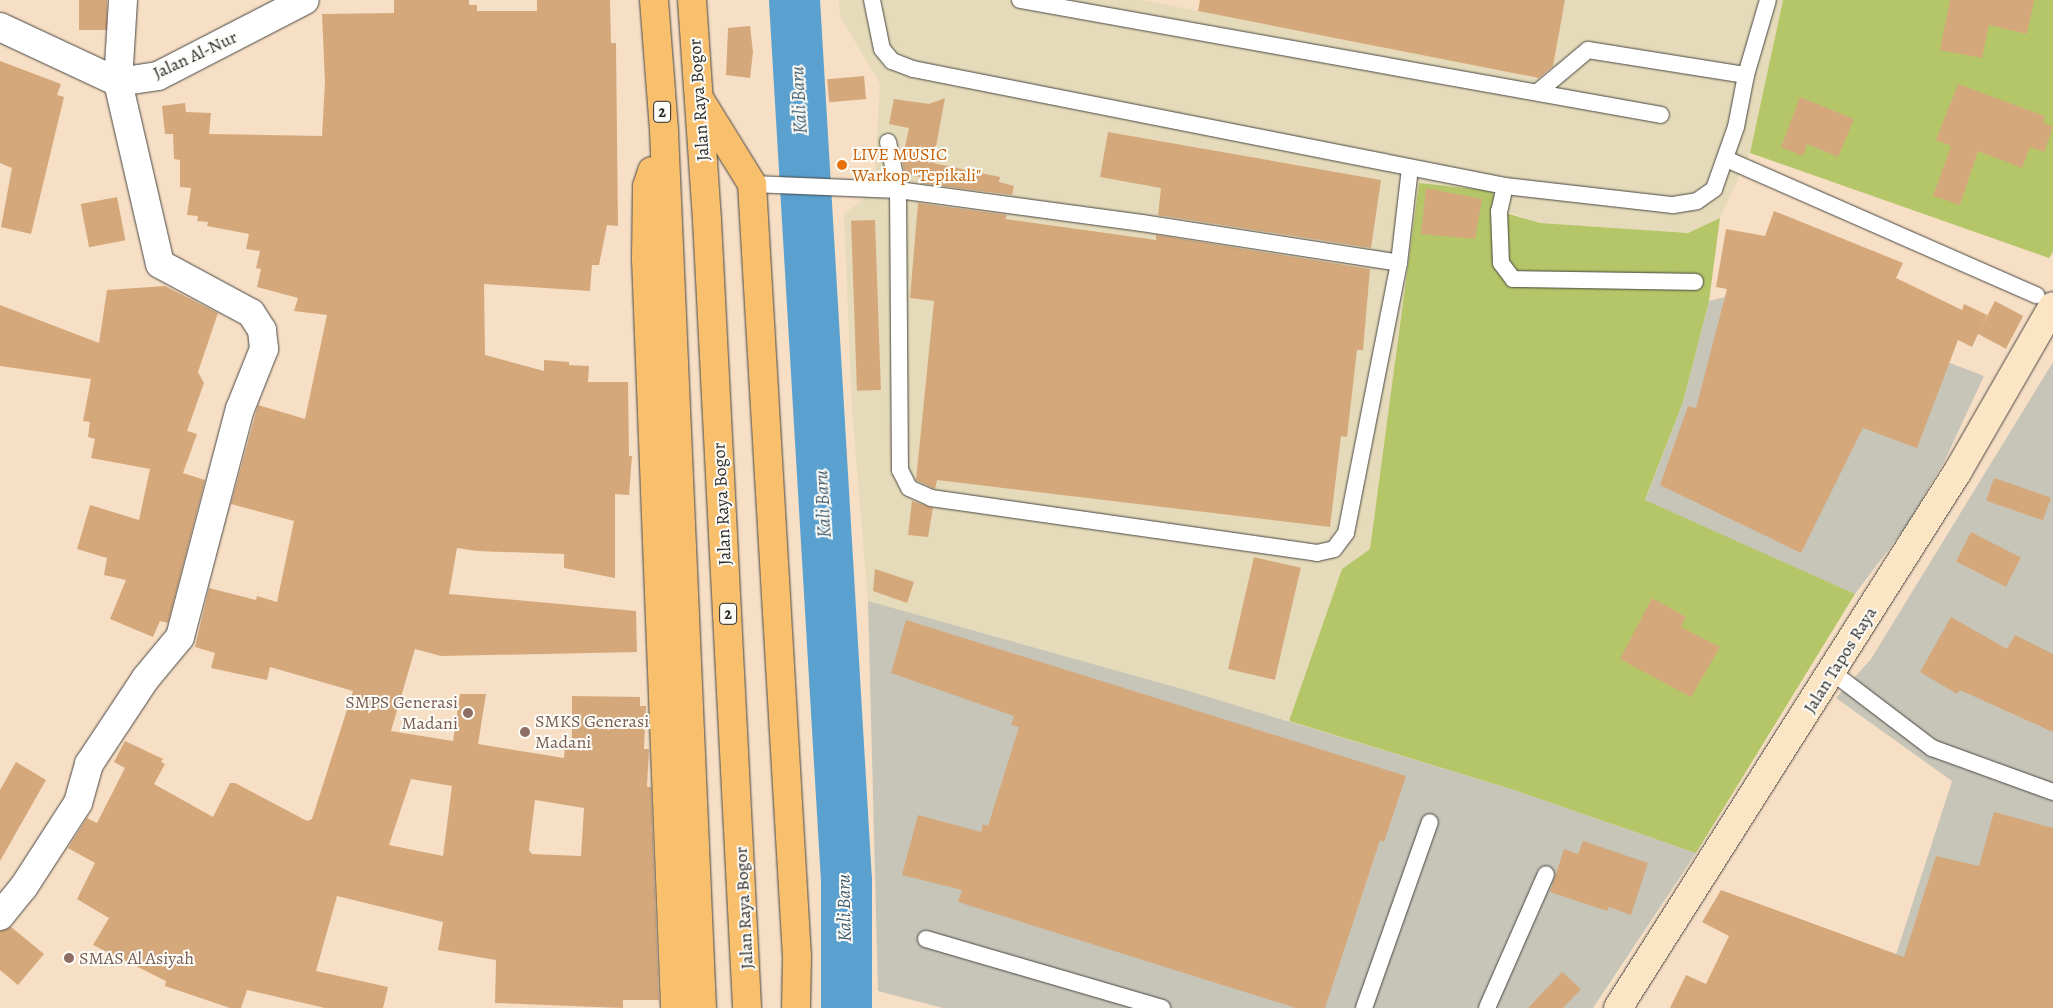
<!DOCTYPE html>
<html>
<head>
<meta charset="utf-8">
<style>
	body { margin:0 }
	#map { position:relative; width:2053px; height:1008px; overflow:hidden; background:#f6dfc5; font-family:Alegreya,serif }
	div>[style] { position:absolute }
	.built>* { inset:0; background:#e5dbba }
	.industrial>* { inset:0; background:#c7c5b8 }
	.green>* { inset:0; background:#b5c669 }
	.river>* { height:51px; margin:-25.5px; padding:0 25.5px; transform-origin:25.5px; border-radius:25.5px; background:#5aa1d0 }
	.building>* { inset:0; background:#d5a87c; transform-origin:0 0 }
	.roads { filter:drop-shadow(0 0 1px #494642) drop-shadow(0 0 1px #494642) }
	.lane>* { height:16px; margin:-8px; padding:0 8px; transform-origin:8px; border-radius:8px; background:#fff }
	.street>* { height:28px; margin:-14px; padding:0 14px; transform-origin:14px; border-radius:14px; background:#fff }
	.secondary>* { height:28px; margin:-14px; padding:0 14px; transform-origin:14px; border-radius:14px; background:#fce5c4 }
	.highway>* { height:28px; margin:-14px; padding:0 14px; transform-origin:14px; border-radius:14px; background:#f8bf6c }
	.dots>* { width:14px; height:14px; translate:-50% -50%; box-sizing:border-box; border:2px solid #fdfcf7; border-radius:50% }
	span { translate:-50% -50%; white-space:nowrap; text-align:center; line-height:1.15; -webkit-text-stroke:4px #fdfcf7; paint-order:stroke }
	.shield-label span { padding:1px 4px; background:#fdfcf7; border:1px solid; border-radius:4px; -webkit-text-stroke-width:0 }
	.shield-label { font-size:16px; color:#2b2b2b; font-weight:700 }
	.street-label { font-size:18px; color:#2b2b2b }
	.food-label { font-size:18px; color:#c56008 }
	.left { translate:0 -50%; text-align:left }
	.education-label { font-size:18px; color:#785e54 }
	.right { translate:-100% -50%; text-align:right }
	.water-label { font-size:19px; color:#3e5a6d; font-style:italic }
</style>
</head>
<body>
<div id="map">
	<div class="built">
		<i style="clip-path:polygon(839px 0,1142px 0,1550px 80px,1565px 0,1783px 0,1750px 153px,1720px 218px,1688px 233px,1540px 223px,1419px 183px,1370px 549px,1342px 569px,1289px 721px,868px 601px,852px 409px,844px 214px,874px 191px,880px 84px,840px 16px)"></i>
	</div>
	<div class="industrial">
		<i style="clip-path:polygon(1758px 289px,1984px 376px,1945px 460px,1907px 525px,1855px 594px,1645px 501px,1683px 402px,1709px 301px)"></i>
		<i style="clip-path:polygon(2053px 362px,2053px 1008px,1893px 964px,1952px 781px,1836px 698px,1871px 659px)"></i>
		<i style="clip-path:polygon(868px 601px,1182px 689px,1514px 790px,1696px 853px,1593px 1008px,943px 1008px,878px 991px)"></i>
	</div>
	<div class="green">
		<i style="clip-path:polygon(1783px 0,2053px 0,2053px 252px,2049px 258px,1750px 153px)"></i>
		<i style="clip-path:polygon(1419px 183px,1492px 191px,1499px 211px,1540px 223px,1688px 233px,1720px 218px,1709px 301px,1683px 402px,1645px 500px,1855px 594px,1696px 853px,1514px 790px,1289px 721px,1342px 569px,1370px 549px)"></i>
	</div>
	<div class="river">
		<i style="left:794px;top:0;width:882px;rotate:86.62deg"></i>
		<i style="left:846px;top:880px;width:128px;rotate:90deg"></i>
	</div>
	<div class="building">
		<i style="left:79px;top:0;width:28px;height:30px"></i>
		<i style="clip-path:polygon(evenodd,394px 0,469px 0,469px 5px,477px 5px,477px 11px,537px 11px,537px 0,610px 0,611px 43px,616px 43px,618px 226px,607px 225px,599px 265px,592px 265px,590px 291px,484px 284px,485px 355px,544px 371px,544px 360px,569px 362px,569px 365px,589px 366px,588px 382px,628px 382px,629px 456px,632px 456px,629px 495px,615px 494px,615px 578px,564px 568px,564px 554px,477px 551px,457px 548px,449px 594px,636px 611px,637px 652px,441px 656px,415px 649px,391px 731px,453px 741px,460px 694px,486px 694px,478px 744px,564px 758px,565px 746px,572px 746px,572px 696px,640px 697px,640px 706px,646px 706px,644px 749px,649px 749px,647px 787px,651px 787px,659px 1000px,623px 1000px,623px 1008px,495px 1003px,496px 960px,438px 950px,443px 922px,337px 896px,316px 971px,388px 987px,383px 1008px,325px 1008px,247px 990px,241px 1008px,230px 1008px,165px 986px,166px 981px,93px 945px,109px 918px,77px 899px,95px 863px,68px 848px,87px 818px,97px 823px,125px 768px,114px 762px,125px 741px,163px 759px,161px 762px,165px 764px,154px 784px,213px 817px,230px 783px,235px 783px,307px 821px,312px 819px,353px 691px,270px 667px,267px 680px,211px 668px,215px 653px,195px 647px,209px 588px,256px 600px,257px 596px,277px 602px,294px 521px,231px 504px,258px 405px,305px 419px,327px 315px,294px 311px,298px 298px,257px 287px,261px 269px,256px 268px,260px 251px,246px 249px,249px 234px,207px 226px,208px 222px,197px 221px,198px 216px,187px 215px,191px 188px,180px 187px,180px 160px,174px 159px,173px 134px,165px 134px,162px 106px,185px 103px,186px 112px,211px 113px,209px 134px,322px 136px,325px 82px,322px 14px,394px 13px,394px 0,411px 779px,452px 786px,443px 856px,389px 845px,411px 779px,394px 0,535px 800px,584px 808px,581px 856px,532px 854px,529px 850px,535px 800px)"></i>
		<i style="clip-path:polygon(1200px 0,1565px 0,1553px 66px,1539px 78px,1198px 11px)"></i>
		<i style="clip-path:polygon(1950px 0,2034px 0,2027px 34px,1989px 25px,1982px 58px,1940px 50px)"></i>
		<i style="clip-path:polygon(750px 26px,753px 52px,750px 78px,726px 75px,728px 28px)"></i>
		<i style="clip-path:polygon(0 61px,61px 84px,57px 95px,64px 97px,31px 234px,1px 227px,12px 168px,0 163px)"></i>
		<i style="left:864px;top:76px;width:23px;height:37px;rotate:85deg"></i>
		<i style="clip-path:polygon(1958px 84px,2045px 116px,2043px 123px,2053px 127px,2044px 152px,2030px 147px,2022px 168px,1978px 151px,1960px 205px,1933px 196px,1951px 146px,1936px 140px)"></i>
		<i style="clip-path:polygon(1800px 97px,1854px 119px,1838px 157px,1807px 144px,1803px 156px,1781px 147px)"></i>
		<i style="clip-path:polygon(945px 98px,933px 163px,1000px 177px,999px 182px,1014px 186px,1012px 195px,919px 183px,920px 177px,905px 174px,902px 161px,909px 128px,889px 124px,894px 99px,929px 104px)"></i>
		<i style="clip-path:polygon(1108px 132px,1381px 180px,1371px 248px,1158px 215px,1161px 188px,1100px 177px)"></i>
		<i style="clip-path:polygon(1426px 188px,1482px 199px,1475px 239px,1421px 234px)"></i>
		<i style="left:117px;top:197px;width:44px;height:37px;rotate:79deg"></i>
		<i style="clip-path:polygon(918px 203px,1007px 215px,1005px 219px,1156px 240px,1156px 235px,1370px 269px,1363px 350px,1357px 350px,1347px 437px,1341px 436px,1330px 527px,937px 480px,935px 489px,916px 480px,934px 301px,910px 298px)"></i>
		<i style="clip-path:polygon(1774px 211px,1903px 263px,1896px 278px,1962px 310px,1964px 304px,1987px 315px,1972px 347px,1958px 340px,1917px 448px,1863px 428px,1801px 553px,1660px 485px,1688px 406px,1696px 408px,1727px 289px,1716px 287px,1726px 229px,1765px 236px)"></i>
		<i style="left:875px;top:220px;width:170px;height:24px;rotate:88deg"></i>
		<i style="clip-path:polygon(165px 286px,218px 313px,198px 372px,204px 383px,187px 431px,197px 434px,183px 473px,205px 480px,168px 623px,160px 621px,153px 637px,110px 619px,126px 580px,104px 575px,107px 558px,77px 549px,90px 505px,139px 520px,150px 469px,91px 458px,95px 439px,88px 437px,90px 422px,83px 421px,91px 379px,0 366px,0 305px,99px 343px,107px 290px)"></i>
		<i style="left:1995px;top:301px;width:32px;height:37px;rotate:28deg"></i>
		<i style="left:1994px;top:478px;width:60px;height:24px;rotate:19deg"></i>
		<i style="clip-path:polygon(912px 501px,933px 508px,928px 537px,908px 535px)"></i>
		<i style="left:1971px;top:532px;width:56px;height:33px;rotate:27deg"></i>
		<i style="left:1254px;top:557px;width:48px;height:115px;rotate:13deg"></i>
		<i style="clip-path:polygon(875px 569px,914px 582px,907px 603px,873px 591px)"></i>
		<i style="clip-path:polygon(1652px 598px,1686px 617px,1681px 627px,1720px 647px,1691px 697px,1620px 659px)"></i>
		<i style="clip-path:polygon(1951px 617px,2007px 649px,2015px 635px,2053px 654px,2053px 732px,1960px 690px,1957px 694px,1920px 672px)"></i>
		<i style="clip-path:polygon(906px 620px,1406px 776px,1384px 842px,1380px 840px,1325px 1008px,1296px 1008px,958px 902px,962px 890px,902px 875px,918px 815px,981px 832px,983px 824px,988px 826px,1019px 727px,1011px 725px,1014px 716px,891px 673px)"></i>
		<i style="clip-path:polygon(16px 762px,46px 780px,0 861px,0 790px)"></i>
		<i style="clip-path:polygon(1994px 812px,2053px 828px,2053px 1008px,1670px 1008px,1686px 975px,1706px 984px,1729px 936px,1702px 922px,1721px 890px,1904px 957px,1936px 856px,1979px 866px)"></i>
		<i style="clip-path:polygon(1583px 841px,1648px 863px,1631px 915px,1609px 907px,1607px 911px,1550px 892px,1564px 849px,1578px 854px)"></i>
		<i style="clip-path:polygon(11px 927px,44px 954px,18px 985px,0 970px,0 931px)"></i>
		<i style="clip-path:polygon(1562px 972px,1581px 989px,1563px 1008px,1528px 1008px)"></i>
	</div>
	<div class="roads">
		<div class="lane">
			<i style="left:872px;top:0;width:50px;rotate:78.5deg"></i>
			<i style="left:882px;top:49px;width:16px;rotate:50deg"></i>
			<i style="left:892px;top:61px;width:22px;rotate:21deg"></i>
			<i style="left:913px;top:69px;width:603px;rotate:11.18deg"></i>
			<i style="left:1505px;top:186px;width:169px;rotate:6.5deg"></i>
			<i style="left:1673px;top:205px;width:24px;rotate:-9deg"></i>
			<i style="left:1697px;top:201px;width:21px;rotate:-35deg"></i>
			<i style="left:1714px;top:189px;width:66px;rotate:-70.5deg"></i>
			<i style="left:1736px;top:127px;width:53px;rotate:-79.1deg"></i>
			<i style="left:1746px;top:75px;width:78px;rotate:-73.7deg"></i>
			<i style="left:1020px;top:0;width:651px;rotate:10.17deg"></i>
			<i style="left:1539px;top:91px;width:64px;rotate:-39.9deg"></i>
			<i style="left:1588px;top:50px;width:160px;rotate:9deg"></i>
			<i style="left:888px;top:142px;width:49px;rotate:78.2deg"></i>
			<i style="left:898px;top:190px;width:280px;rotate:89.6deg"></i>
			<i style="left:900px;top:470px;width:20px;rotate:63deg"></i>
			<i style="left:909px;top:488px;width:24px;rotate:24deg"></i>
			<i style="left:931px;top:498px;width:390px;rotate:8.1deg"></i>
			<i style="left:1317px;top:553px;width:17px;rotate:-13deg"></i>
			<i style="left:1334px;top:549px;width:20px;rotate:-53deg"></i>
			<i style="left:1346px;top:533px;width:275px;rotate:-78.9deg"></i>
			<i style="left:1399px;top:263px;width:96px;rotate:-83.4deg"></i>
			<i style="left:1726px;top:159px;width:339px;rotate:23.7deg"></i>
			<i style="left:752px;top:184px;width:146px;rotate:2.4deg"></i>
			<i style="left:898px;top:190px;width:246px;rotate:7.7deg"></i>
			<i style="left:1142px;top:223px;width:260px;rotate:8.8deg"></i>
			<i style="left:1505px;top:186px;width:26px;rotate:103deg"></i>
			<i style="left:1499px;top:211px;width:52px;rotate:87.8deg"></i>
			<i style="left:1501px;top:263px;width:20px;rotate:53deg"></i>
			<i style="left:1513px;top:279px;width:182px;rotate:0.9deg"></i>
			<i style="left:1832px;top:672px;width:126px;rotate:37.2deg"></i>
			<i style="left:1932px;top:748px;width:129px;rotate:20deg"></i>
			<i style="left:926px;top:939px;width:246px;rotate:16.3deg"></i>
			<i style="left:1364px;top:1008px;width:197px;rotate:-70.5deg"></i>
			<i style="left:1487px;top:1008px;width:146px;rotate:-66.2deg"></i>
		</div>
		<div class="street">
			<i style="left:0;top:27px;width:130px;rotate:25deg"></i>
			<i style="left:118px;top:82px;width:40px;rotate:-8.5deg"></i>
			<i style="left:158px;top:76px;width:165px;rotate:-27.3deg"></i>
			<i style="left:0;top:916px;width:36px;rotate:-51deg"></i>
			<i style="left:23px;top:888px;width:101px;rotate:-57.1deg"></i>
			<i style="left:78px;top:803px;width:41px;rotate:-74.2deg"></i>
			<i style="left:89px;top:764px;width:103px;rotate:-56.5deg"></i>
			<i style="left:146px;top:678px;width:53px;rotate:-50.3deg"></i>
			<i style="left:180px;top:637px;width:236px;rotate:-75.3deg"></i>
			<i style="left:240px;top:409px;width:65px;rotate:-68.2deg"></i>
			<i style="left:264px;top:349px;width:19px;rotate:-96deg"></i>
			<i style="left:262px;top:330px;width:20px;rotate:-123deg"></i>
			<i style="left:251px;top:313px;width:103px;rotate:-151.7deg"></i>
			<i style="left:160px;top:264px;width:187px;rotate:-103deg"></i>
			<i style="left:118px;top:82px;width:82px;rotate:-86.5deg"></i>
		</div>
		<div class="secondary">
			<i style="left:1618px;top:1008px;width:636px;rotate:-57.66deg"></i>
			<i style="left:1958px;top:471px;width:190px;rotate:-60.1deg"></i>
		</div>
		<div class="highway">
			<i style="left:654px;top:0;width:131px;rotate:85.6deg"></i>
			<i style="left:664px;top:131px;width:878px;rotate:87.52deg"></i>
			<i style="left:692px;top:0;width:221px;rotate:86.1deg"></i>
			<i style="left:707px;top:220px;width:789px;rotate:87.09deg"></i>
			<i style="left:700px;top:100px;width:99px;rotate:58.2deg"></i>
			<i style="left:752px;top:184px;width:774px;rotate:86.67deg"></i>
			<i style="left:797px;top:957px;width:51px;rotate:91.1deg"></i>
			<i style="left:652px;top:171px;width:16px;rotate:108deg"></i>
			<i style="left:647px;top:186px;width:73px;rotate:90.8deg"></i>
			<i style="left:646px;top:259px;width:750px;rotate:87.78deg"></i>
		</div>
	</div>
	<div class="dots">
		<i style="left:842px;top:165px;background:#e8710a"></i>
		<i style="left:468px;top:713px;background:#8d6e63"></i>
		<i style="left:525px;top:732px;background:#8d6e63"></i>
		<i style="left:69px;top:958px;background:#8d6e63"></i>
	</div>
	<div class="shield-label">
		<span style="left:662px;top:112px">2</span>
		<span style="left:728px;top:614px">2</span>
	</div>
	<div class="street-label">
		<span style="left:195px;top:55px;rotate:-25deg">Jalan Al-Nur</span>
		<span style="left:699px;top:100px;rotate:-94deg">Jalan Raya Bogor</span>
		<span style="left:722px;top:504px;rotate:-93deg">Jalan Raya Bogor</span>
		<span style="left:1840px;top:660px;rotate:-58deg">Jalan Tapos Raya</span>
		<span style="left:744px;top:908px;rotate:-93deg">Jalan Raya Bogor</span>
	</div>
	<div class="food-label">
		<span class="left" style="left:852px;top:165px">LIVE MUSIC<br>Warkop "Tepikali"</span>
	</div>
	<div class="education-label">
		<span class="right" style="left:458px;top:713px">SMPS Generasi<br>Madani</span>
		<span class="left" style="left:535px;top:732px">SMKS Generasi<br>Madani</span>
		<span class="left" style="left:79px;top:958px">SMAS Al Asiyah</span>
	</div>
	<div class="water-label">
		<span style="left:800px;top:100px;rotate:-93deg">Kali Baru</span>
		<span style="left:824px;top:504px;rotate:-93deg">Kali Baru</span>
		<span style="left:845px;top:908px;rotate:-91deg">Kali Baru</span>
	</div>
</div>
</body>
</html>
